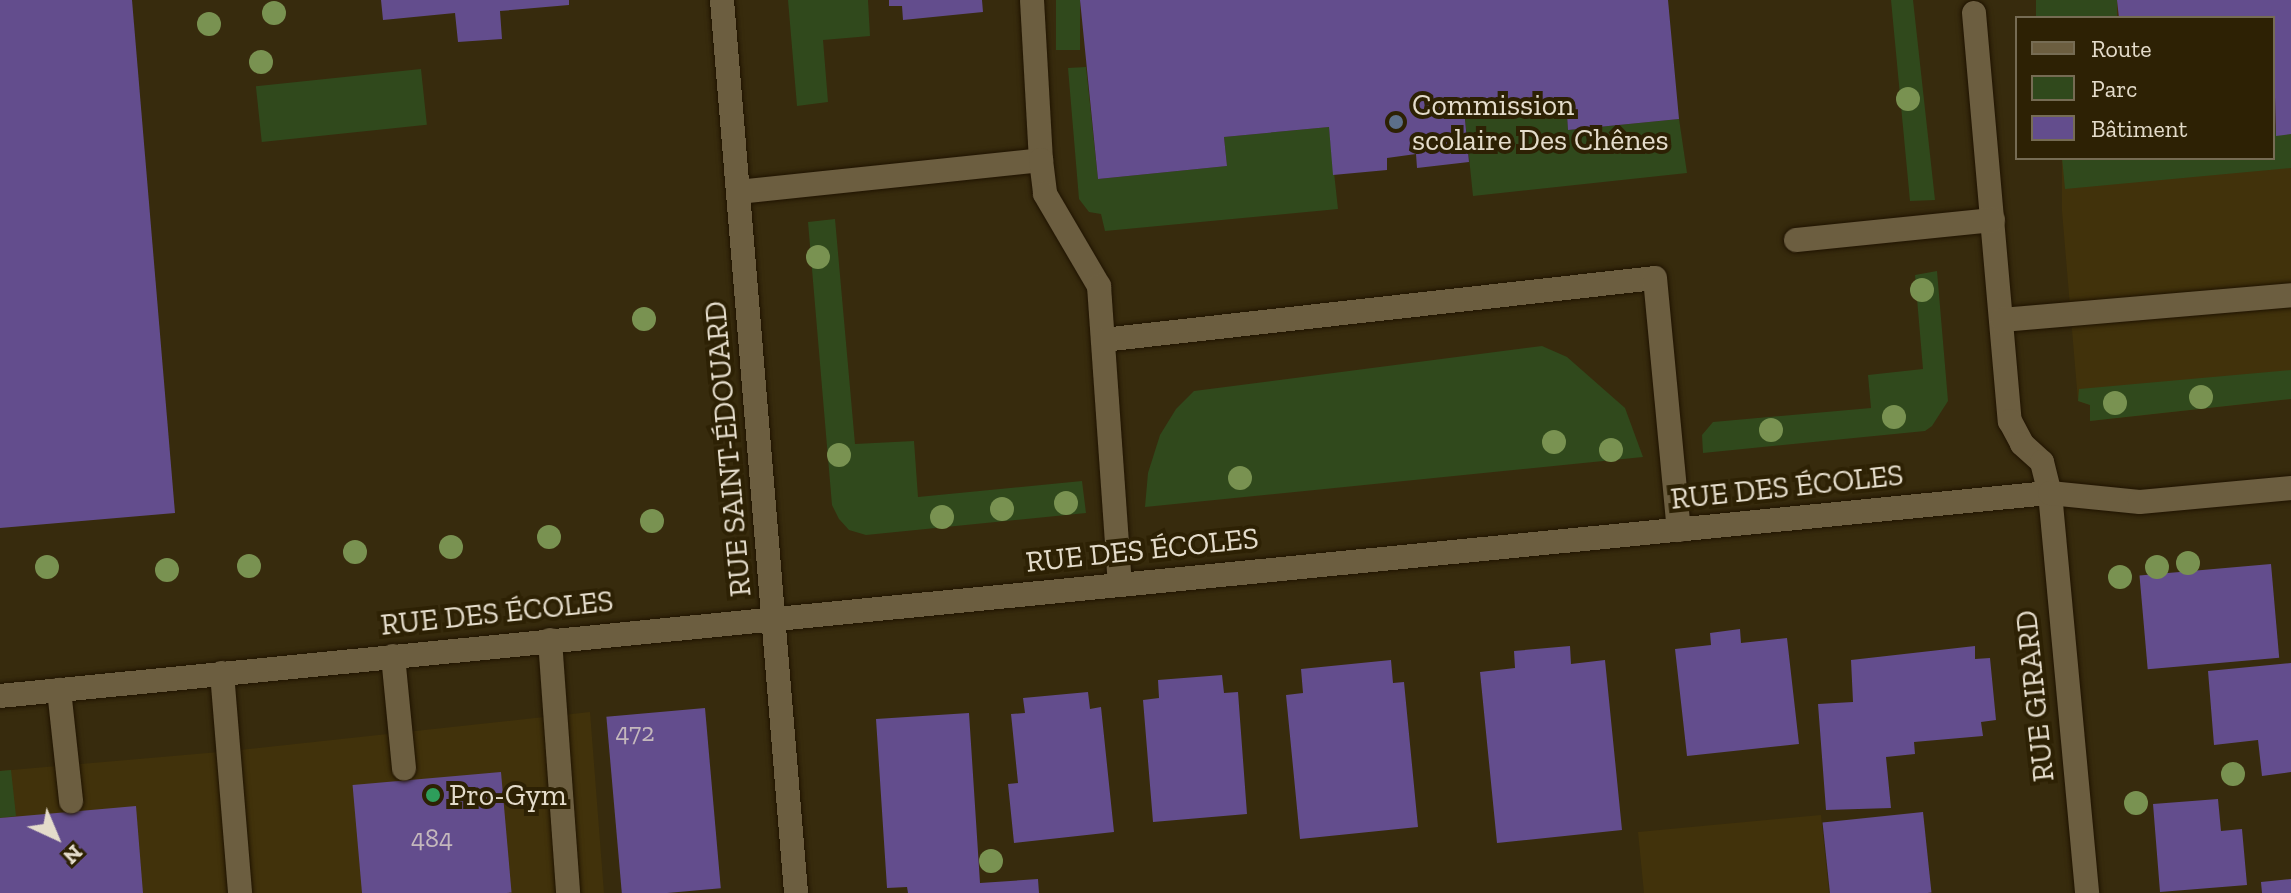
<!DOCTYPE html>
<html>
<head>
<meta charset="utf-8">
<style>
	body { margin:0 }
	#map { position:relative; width:2291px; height:893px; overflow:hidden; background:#372b0d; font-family:"Zilla Slab",serif }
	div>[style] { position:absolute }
	.built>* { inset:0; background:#41320b }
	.green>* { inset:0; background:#30491c; transform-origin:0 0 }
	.building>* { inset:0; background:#634d8d; transform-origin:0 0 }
	.roads { filter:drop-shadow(0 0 2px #1f1300) drop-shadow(0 0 2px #1f1300) }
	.service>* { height:24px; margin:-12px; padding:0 12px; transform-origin:12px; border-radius:12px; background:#6c5e40 }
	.minor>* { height:24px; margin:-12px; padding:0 12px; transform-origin:12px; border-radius:12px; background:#6c5e40 }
	.trees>* { width:24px; height:24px; margin:-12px; border-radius:50%; background:#799251 }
	.dots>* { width:22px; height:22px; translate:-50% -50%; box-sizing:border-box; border:4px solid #2d2104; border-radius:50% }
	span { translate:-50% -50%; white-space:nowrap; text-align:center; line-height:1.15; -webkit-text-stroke:8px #2d2104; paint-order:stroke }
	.number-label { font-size:26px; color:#c4b8bc }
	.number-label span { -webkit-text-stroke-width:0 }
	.poi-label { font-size:30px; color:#e4dccb }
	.left { translate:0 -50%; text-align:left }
	.street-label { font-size:30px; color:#e4dccb }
	.legend { position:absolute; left:2015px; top:16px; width:260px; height:144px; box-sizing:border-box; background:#2d2104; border:2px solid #766c54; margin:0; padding:10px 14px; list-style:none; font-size:24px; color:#e4dccb }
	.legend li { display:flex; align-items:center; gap:16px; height:40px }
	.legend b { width:40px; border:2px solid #766c54 }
	.north { position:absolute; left:16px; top:797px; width:80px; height:80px; -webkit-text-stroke:6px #2d2104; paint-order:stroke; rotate:136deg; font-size:22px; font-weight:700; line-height:32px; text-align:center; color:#e4dccb }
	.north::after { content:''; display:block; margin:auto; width:28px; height:36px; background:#e4dccb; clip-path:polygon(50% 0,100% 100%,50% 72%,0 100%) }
</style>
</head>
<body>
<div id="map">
	<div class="built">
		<i style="clip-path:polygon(2036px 0,2291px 0,2291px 399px,2090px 421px,2090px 405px,2078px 401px,2062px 211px,2062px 158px,2273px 158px,2273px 18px,2037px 18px)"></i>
		<i style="clip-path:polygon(590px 712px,604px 893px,0 893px,0 771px,231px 751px)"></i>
		<i style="clip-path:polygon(1821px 815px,1829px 893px,1644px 893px,1638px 832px)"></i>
	</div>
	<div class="green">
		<i style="clip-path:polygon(788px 0,868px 0,870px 36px,823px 40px,828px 102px,797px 106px)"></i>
		<i style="left:1056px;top:0;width:24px;height:50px"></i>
		<i style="clip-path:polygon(1891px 0,1913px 0,1935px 200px,1910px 201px)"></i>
		<i style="left:2036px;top:0;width:81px;height:18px"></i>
		<i style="clip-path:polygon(1086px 67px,1098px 179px,1227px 166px,1224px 137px,1329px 127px,1338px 209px,1105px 231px,1101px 214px,1089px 212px,1079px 199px,1068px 68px)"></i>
		<i style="left:421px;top:69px;width:56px;height:166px;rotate:84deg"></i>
		<i style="clip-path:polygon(1566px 99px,1568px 130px,1679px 119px,1687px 173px,1473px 196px,1464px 109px)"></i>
		<i style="clip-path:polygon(2273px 103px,2276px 135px,2291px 134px,2291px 168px,2065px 189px,2062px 158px,2273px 158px)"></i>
		<i style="clip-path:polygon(835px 219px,855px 444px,914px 441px,918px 497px,1082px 481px,1086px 513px,866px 535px,849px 530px,839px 519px,832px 505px,808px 222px)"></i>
		<i style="clip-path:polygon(1937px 271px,1948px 401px,1932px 426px,1925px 431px,1703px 453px,1702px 435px,1713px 422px,1871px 408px,1868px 375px,1923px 369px,1915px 275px)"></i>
		<i style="clip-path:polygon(1542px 346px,1567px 357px,1625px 408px,1643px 457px,1145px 507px,1148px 473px,1160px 435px,1176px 409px,1194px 391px)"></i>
		<i style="clip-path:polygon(2291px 370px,2291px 399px,2090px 421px,2090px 405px,2078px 401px,2079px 389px)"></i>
		<i style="clip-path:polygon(11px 770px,16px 816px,0 818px,0 771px)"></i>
	</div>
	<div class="building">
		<i style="clip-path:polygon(0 0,132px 0,175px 513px,0 528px)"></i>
		<i style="clip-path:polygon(381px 0,569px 0,569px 5px,500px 11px,502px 39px,458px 42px,455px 13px,383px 20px)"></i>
		<i style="clip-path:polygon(889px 0,982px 0,983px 12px,903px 20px,902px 6px,889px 6px)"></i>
		<i style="clip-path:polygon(1080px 0,1668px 0,1679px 119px,1568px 130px,1566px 99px,1464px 109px,1469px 162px,1417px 168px,1416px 154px,1387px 158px,1387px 170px,1333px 175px,1329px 127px,1224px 137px,1227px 166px,1098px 179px)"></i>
		<i style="clip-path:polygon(2117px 0,2291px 0,2291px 134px,2276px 136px,2273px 18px,2119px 18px)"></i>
		<i style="left:2271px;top:564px;width:94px;height:132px;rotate:85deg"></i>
		<i style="clip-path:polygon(1740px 629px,1741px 643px,1787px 638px,1799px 744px,1687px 756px,1675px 649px,1711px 645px,1710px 633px)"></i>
		<i style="clip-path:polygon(1570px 646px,1571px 664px,1605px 660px,1622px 830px,1497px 843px,1480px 672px,1515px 668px,1514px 651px)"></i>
		<i style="clip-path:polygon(1975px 646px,1975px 659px,1990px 658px,1996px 720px,1981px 722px,1983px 736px,1914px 742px,1915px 754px,1886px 757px,1891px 808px,1826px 810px,1818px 704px,1853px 702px,1851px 660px)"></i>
		<i style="clip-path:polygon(1391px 660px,1393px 683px,1404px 682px,1418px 827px,1300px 839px,1286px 695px,1303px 693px,1301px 669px)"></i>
		<i style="clip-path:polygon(2291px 663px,2291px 772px,2262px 776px,2258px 740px,2214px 745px,2208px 671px)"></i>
		<i style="clip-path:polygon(1222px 675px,1224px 693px,1238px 692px,1247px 814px,1153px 822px,1143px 700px,1159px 698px,1158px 680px)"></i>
		<i style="clip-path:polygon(1088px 692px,1090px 709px,1101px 707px,1114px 832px,1014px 843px,1008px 784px,1018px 783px,1011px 714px,1025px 713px,1023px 698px)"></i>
		<i style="left:705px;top:708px;width:181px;height:99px;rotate:85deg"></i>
		<i style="clip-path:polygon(969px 713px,980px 883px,1038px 879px,1039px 893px,908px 893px,907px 887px,887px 888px,876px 719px)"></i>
		<i style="left:501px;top:772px;width:121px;height:149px;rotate:85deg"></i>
		<i style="clip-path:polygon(2218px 799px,2221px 831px,2242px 829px,2247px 885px,2160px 892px,2153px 804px)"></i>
		<i style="clip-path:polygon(136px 806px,143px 893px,0 893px,0 818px)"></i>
		<i style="left:1923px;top:812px;width:81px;height:101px;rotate:84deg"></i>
		<i style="clip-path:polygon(2291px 879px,2291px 893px,2262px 893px,2261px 882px)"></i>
	</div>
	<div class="roads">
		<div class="service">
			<i style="left:1032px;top:0;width:160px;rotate:86.8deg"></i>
			<i style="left:1974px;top:13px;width:410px;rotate:85deg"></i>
			<i style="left:2010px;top:421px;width:26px;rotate:62deg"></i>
			<i style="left:2022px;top:444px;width:27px;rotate:42deg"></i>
			<i style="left:2042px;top:462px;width:32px;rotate:76deg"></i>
			<i style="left:738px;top:192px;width:305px;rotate:-6deg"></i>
			<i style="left:1041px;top:160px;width:34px;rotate:83deg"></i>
			<i style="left:1045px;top:194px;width:107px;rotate:59.6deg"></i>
			<i style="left:1099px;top:286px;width:299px;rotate:86deg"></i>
			<i style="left:1796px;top:240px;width:198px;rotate:-5.8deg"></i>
			<i style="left:2002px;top:320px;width:290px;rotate:-4.9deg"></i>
			<i style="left:1103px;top:340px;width:555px;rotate:-6.41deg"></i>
			<i style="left:1655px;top:278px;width:253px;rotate:84.6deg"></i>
			<i style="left:550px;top:640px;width:254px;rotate:85.9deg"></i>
			<i style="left:393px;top:656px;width:113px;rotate:84.4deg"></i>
			<i style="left:222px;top:673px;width:221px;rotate:85.3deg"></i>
			<i style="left:59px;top:690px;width:112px;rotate:83.8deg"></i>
		</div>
		<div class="minor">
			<i style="left:722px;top:0;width:896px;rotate:85.26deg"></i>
			<i style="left:2050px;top:493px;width:402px;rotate:84.7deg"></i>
			<i style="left:0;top:696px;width:2060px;rotate:-5.66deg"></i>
			<i style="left:2050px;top:493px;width:90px;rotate:5.7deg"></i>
			<i style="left:2140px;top:502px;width:152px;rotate:-5.3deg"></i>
		</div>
	</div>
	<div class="trees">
		<i style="left:274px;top:13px"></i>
		<i style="left:209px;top:24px"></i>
		<i style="left:261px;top:62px"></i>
		<i style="left:1908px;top:99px"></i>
		<i style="left:818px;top:257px"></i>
		<i style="left:1922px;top:290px"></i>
		<i style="left:644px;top:319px"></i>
		<i style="left:2201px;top:397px"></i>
		<i style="left:2115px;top:403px"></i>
		<i style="left:1894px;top:417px"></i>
		<i style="left:1771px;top:430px"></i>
		<i style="left:1554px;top:442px"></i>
		<i style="left:1611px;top:450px"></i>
		<i style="left:839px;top:455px"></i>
		<i style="left:1240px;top:478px"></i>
		<i style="left:1066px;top:503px"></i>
		<i style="left:1002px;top:509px"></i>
		<i style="left:942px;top:517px"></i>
		<i style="left:652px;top:521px"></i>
		<i style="left:549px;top:537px"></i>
		<i style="left:451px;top:547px"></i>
		<i style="left:355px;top:552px"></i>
		<i style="left:2188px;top:563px"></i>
		<i style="left:249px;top:566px"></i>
		<i style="left:47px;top:567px"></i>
		<i style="left:2157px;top:567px"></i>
		<i style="left:167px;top:570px"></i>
		<i style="left:2120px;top:577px"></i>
		<i style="left:2233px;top:774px"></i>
		<i style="left:2136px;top:803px"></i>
		<i style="left:991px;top:861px"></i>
	</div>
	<div class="dots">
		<i style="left:1396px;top:122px;background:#5c6f8a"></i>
		<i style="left:433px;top:795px;background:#2e9e5b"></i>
	</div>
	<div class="number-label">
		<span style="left:635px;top:733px">472</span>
		<span style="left:432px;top:839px">484</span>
	</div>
	<div class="poi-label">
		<span class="left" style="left:1412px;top:122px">Commission<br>scolaire Des Chênes</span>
		<span class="left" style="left:449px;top:795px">Pro-Gym</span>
	</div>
	<div class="street-label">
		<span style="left:728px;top:449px;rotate:-95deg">RUE SAINT-ÉDOUARD</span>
		<span style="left:1787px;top:487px;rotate:-6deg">RUE DES ÉCOLES</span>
		<span style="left:1142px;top:550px;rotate:-6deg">RUE DES ÉCOLES</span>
		<span style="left:497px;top:613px;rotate:-6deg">RUE DES ÉCOLES</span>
		<span style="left:2035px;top:696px;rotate:-96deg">RUE GIRARD</span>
	</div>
	<ul class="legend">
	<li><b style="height:10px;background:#6c5e40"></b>Route</li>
	<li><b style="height:22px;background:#30491c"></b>Parc</li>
	<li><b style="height:22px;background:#634d8d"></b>Bâtiment</li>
	</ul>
	<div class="north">N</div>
</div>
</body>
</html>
